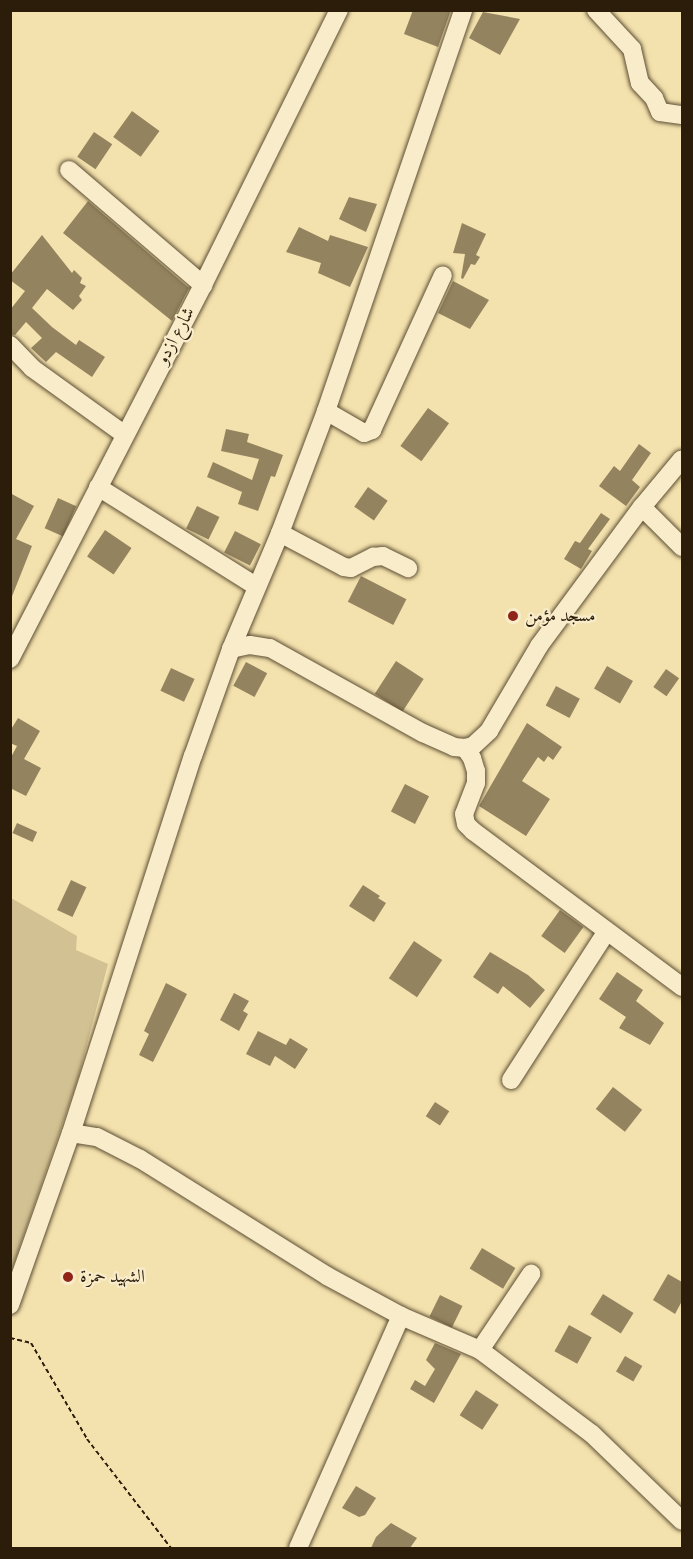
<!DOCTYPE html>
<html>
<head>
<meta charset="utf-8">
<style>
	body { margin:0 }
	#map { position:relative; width:693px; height:1559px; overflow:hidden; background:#f4e2ae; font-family:"IM FELL Double Pica",Amiri,serif }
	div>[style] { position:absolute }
	.green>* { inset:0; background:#d2c192 }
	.building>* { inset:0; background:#94835f; transform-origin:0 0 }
	.path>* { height:2px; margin-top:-1px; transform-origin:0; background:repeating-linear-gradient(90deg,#2b1d0a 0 4.5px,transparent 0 7.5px) }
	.roads { filter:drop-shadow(0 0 2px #5d4e33) drop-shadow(0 0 2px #5d4e33) }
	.minor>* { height:18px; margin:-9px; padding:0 9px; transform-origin:9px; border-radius:9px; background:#f8ecca }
	.dots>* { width:16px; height:16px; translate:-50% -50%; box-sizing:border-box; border:3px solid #f8ecca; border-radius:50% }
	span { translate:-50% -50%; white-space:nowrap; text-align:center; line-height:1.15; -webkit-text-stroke:4.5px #f8ecca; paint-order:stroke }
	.street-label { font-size:18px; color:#2b1d0a }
	.poi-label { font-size:18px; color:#2b1d0a }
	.left { translate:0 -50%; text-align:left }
	.frame { position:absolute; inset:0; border:12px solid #2b1d0a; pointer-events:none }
</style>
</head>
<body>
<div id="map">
	<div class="green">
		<i style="clip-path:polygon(11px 898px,77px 936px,76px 950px,108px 964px,77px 1082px,11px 1272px)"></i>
	</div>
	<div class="building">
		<i style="clip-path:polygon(413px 10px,451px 10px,438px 47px,404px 34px)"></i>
		<i style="clip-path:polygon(483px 12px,520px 19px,500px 55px,469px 38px)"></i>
		<i style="left:132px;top:111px;width:34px;height:32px;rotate:36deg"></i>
		<i style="left:94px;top:132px;width:22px;height:30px;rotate:34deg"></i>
		<i style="clip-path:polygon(349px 197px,377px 204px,366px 232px,339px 219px)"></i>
		<i style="clip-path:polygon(88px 201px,189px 288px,172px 321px,63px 233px)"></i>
		<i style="clip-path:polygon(462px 223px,486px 234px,476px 255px,480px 257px,475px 265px,471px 264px,463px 279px,461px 278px,465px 254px,453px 253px)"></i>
		<i style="clip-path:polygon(299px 227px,328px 241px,330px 235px,368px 247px,350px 287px,318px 273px,321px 263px,286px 252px)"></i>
		<i style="clip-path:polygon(42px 235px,72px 273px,74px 270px,82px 278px,80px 283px,86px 286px,79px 296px,82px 300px,73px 310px,47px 289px,32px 308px,52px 327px,76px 345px,79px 340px,105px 357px,92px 377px,56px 352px,46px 362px,31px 348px,42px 338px,26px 322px,15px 335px,10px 334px,10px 310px,25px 291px,10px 280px,10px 275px)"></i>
		<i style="clip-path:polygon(453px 281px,489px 300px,470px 329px,438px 313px)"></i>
		<i style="left:428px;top:408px;width:26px;height:47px;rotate:36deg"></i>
		<i style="clip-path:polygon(226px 429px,249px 434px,247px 442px,283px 455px,275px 477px,271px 476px,258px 511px,238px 504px,242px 492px,207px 477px,213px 462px,252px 480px,259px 459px,221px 451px)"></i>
		<i style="clip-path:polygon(639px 444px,651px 453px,632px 480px,640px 487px,626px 506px,599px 486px,614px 466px,620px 471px)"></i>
		<i style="left:368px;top:487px;width:24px;height:24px;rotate:35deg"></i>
		<i style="clip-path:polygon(10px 493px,34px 506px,16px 539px,32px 546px,11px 599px)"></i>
		<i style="left:58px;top:498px;width:20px;height:33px;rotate:24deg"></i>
		<i style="left:197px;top:506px;width:25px;height:25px;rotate:26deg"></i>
		<i style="clip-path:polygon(601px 513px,610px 519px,588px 549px,592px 551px,581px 569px,564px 559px,575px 541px,580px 543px)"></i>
		<i style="left:105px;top:530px;width:32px;height:32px;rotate:34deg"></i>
		<i style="left:235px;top:531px;width:29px;height:24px;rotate:27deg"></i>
		<i style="left:361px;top:576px;width:51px;height:29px;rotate:27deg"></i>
		<i style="left:396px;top:661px;width:33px;height:39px;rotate:33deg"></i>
		<i style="left:246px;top:662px;width:24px;height:27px;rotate:28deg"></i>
		<i style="left:607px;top:666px;width:30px;height:26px;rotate:30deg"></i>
		<i style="left:171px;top:668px;width:26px;height:25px;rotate:25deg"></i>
		<i style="left:666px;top:669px;width:16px;height:22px;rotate:35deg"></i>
		<i style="left:556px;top:686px;width:27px;height:22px;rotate:28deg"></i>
		<i style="clip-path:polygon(18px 718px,40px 731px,24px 759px,41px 768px,26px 796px,10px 788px,10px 759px,17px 746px,10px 743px,10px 731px)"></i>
		<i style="clip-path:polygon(527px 723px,562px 747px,553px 760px,548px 756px,544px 762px,538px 757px,522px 781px,550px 799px,526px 836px,479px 806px)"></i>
		<i style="left:405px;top:784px;width:27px;height:31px;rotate:27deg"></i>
		<i style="left:17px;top:823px;width:22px;height:11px;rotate:24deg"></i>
		<i style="left:71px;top:880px;width:17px;height:33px;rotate:25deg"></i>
		<i style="clip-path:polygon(363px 885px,380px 896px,378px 898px,386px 903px,374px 922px,349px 906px)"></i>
		<i style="left:560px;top:910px;width:29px;height:32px;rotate:36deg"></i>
		<i style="left:414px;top:941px;width:34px;height:45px;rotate:34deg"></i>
		<i style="clip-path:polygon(490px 952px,528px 975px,545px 990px,530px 1008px,503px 986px,498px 994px,473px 977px)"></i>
		<i style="clip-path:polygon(617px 972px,643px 990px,636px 1001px,664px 1023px,650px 1045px,619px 1028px,626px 1017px,599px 999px)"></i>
		<i style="clip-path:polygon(166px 983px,187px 994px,153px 1062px,139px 1055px,149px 1034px,144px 1031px)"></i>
		<i style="clip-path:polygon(234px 993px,249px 1001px,243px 1011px,248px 1014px,239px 1031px,220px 1020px)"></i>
		<i style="clip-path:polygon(258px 1031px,286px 1045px,290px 1038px,308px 1049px,295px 1069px,275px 1056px,270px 1066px,246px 1054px)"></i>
		<i style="left:613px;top:1087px;width:37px;height:28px;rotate:38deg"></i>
		<i style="left:435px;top:1102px;width:17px;height:17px;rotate:33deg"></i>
		<i style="left:482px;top:1248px;width:39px;height:24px;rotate:31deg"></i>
		<i style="clip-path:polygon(668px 1274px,682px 1282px,682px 1301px,675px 1314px,653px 1300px)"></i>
		<i style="left:603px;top:1294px;width:36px;height:24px;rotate:32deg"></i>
		<i style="left:440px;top:1295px;width:25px;height:24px;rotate:26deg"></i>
		<i style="left:569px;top:1325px;width:26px;height:30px;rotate:29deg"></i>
		<i style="clip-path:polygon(435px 1343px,461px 1354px,434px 1403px,410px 1389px,415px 1380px,425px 1386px,435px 1369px,426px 1360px)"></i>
		<i style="left:625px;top:1356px;width:20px;height:18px;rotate:30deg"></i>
		<i style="left:476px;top:1390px;width:27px;height:30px;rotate:33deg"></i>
		<i style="clip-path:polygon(356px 1486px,376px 1498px,365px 1515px,359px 1517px,342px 1508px)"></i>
		<i style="clip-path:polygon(391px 1523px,417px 1538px,410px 1548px,371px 1548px,376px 1537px)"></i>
	</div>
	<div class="path">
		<i style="left:10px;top:1338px;width:22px;rotate:13deg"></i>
		<i style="left:31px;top:1343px;width:111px;rotate:59.7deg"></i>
		<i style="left:87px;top:1439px;width:138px;rotate:52.4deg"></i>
	</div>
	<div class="roads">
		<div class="minor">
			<i style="left:596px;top:10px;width:53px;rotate:47.3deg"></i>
			<i style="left:632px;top:49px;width:35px;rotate:77deg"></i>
			<i style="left:640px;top:83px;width:21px;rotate:47deg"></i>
			<i style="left:654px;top:98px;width:15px;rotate:67deg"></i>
			<i style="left:660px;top:112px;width:22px;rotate:8deg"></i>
			<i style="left:69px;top:170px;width:177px;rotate:40.6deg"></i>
			<i style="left:10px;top:345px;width:32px;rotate:46deg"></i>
			<i style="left:32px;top:368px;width:113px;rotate:35.7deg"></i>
			<i style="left:326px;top:411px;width:44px;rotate:30.1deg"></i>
			<i style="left:364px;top:433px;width:9px;rotate:-21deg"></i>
			<i style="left:372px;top:430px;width:170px;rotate:-65.4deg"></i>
			<i style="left:98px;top:487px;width:186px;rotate:32.1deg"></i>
			<i style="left:642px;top:507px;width:57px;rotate:45deg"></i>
			<i style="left:280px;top:533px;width:72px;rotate:28deg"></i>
			<i style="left:344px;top:567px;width:7px;rotate:8deg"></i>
			<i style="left:351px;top:568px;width:25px;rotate:-27deg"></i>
			<i style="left:373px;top:557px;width:10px;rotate:-6deg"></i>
			<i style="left:383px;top:556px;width:28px;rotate:26deg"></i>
			<i style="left:231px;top:649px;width:19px;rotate:-12deg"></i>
			<i style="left:250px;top:645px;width:20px;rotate:9deg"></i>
			<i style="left:270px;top:648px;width:175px;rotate:29.1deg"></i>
			<i style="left:423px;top:733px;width:34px;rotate:24deg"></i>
			<i style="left:454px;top:747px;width:11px;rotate:5deg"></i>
			<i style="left:465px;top:748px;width:8px;rotate:-14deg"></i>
			<i style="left:473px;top:746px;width:22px;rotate:-43deg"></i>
			<i style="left:489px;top:731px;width:99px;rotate:-59.5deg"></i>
			<i style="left:539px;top:646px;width:173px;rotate:-53.5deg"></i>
			<i style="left:642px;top:507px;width:62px;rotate:-50.2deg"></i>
			<i style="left:10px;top:659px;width:421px;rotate:-62.7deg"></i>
			<i style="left:203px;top:285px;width:307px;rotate:-63.7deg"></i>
			<i style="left:465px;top:748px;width:12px;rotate:55deg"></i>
			<i style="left:472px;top:758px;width:14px;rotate:73deg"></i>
			<i style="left:476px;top:771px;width:12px;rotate:90deg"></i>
			<i style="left:476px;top:783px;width:33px;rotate:111deg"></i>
			<i style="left:464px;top:814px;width:10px;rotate:79deg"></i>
			<i style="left:466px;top:824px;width:10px;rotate:45deg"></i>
			<i style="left:473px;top:831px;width:261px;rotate:36.7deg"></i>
			<i style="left:511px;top:1080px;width:177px;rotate:-57.2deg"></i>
			<i style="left:71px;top:1133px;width:26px;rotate:9deg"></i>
			<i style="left:97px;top:1137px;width:48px;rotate:27.1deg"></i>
			<i style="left:140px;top:1159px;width:221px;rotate:32deg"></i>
			<i style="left:327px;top:1276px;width:84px;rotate:28.4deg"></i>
			<i style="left:401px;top:1316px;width:86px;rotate:23.3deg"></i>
			<i style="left:480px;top:1350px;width:140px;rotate:36.9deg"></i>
			<i style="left:592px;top:1434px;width:125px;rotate:44deg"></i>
			<i style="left:10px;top:1305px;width:182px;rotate:-70.5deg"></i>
			<i style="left:71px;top:1133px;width:396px;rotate:-72.1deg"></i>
			<i style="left:193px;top:756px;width:114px;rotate:-70.4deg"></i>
			<i style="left:231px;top:649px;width:126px;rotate:-67.1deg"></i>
			<i style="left:280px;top:533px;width:130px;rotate:-69.3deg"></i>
			<i style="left:326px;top:411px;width:424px;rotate:-71.1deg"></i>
			<i style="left:480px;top:1350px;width:92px;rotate:-56.1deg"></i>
			<i style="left:298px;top:1548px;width:254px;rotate:-66.1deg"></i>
		</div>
	</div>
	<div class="dots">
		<i style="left:513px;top:616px;background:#8f2418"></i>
		<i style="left:68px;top:1277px;background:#8f2418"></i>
	</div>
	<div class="street-label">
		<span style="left:176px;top:336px;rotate:-62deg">شارع ازدو</span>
	</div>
	<div class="poi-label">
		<span class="left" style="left:525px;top:616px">مسجد مؤمن</span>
		<span class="left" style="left:80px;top:1277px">الشهيد حمزة</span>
	</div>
	<div class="frame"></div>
</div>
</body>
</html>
